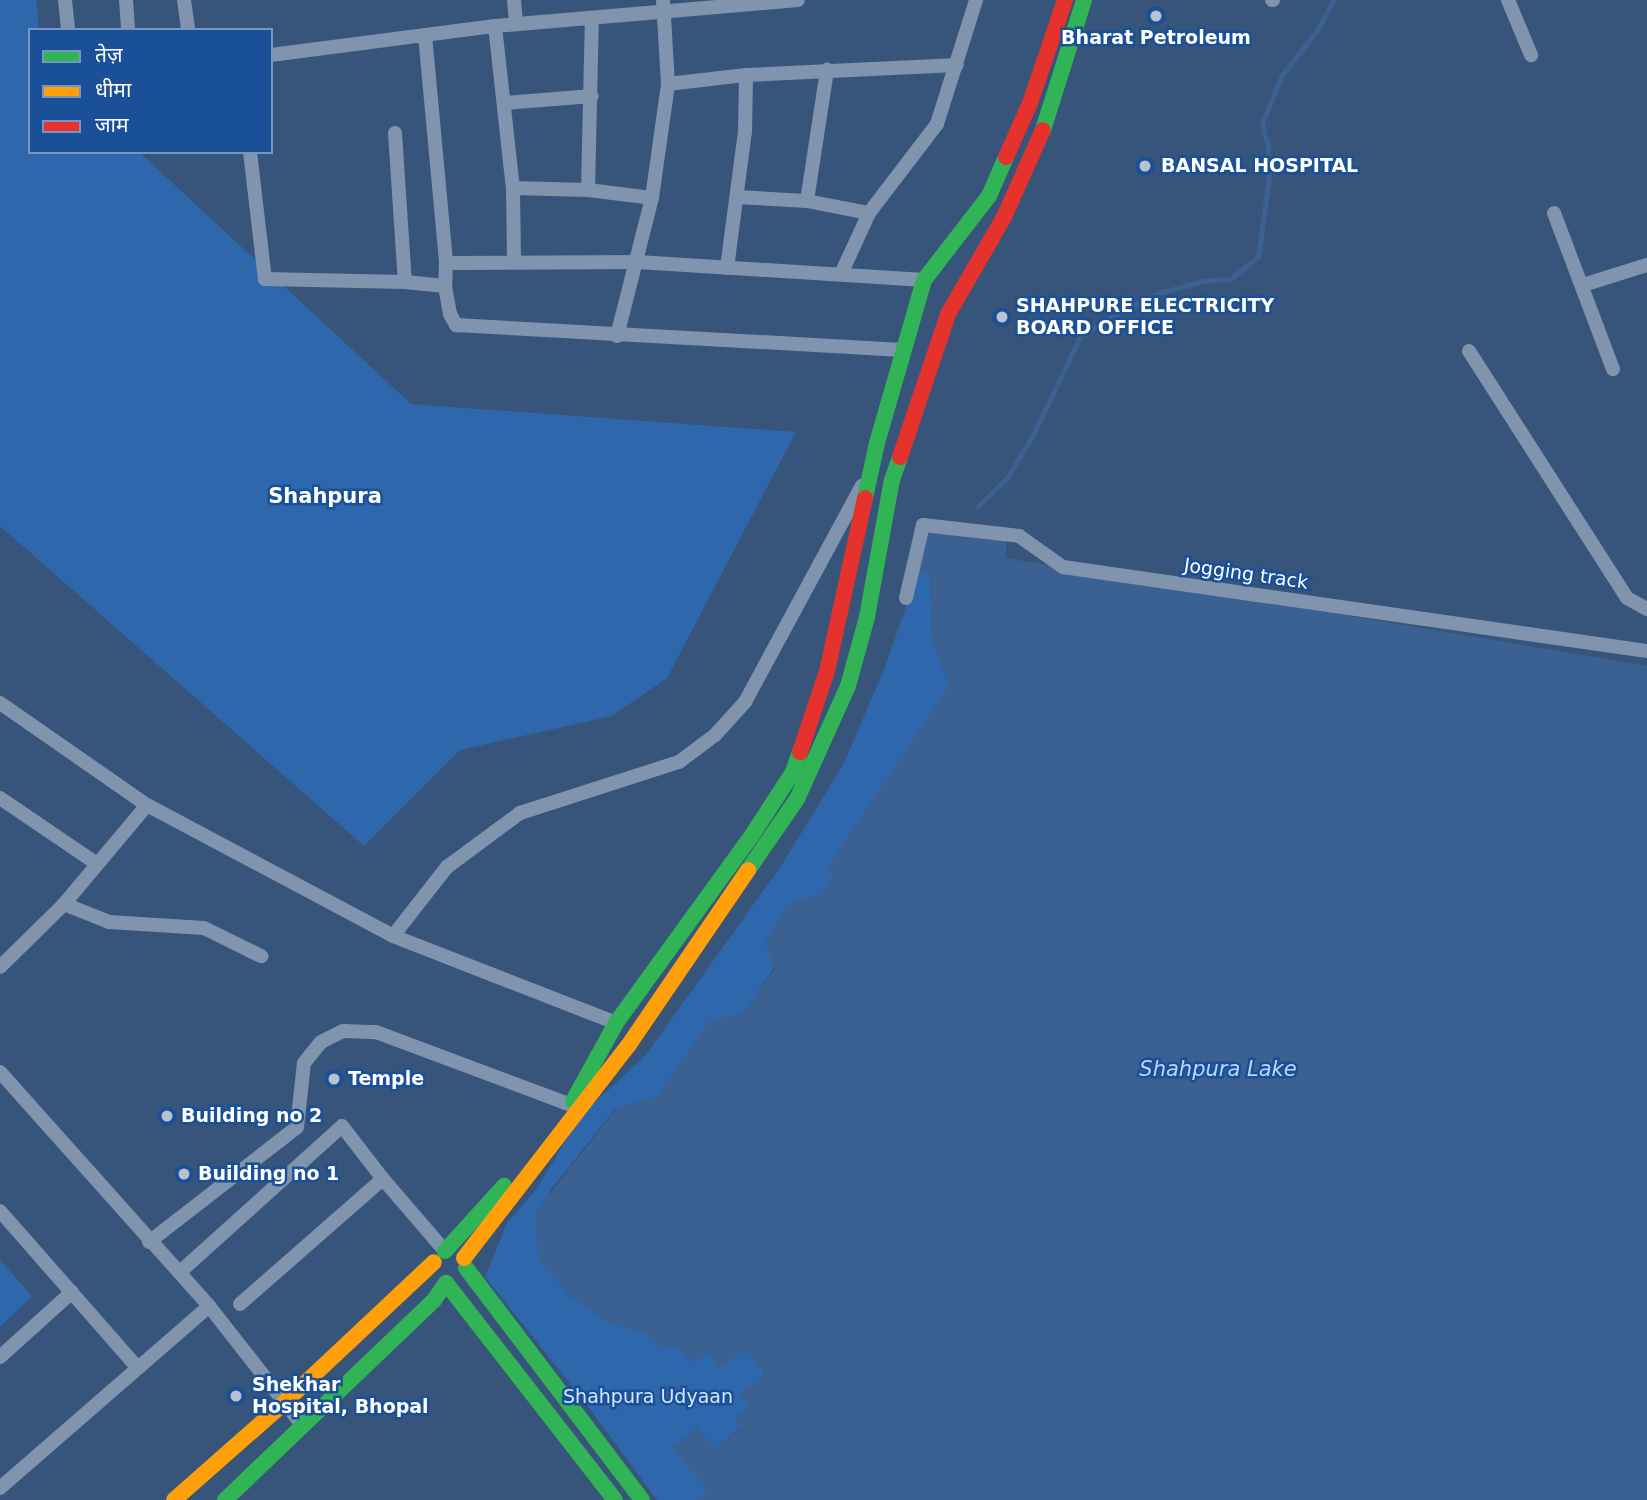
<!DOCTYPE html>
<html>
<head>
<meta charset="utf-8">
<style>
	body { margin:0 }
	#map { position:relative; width:1647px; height:1500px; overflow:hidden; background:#37547a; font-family:"DejaVu Sans","Noto Sans Devanagari",sans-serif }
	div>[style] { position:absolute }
	.green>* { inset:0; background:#2f67ac }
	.water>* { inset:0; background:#3b6092 }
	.stream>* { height:4.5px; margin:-2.25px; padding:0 2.25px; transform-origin:2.25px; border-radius:2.25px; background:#3b6092 }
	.street>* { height:14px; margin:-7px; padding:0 7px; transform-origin:7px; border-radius:7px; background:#8094ad }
	.fast>* { height:16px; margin:-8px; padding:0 8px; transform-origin:8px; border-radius:8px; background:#30b455 }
	.slow>* { height:16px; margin:-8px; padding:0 8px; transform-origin:8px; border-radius:8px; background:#ff9f0a }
	.jam>* { height:16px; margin:-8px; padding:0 8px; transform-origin:8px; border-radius:8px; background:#e5322d }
	.dots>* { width:19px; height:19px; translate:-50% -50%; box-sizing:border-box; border:4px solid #1a5097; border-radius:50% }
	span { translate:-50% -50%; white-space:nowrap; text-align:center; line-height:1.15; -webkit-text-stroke:5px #1a5097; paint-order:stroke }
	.poi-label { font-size:19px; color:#fff; font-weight:700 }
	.left { translate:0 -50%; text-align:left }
	.street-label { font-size:19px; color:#fff }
	.park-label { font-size:19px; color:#d5e6fb }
	.neighbourhood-label { font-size:21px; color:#fff; font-weight:700 }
	.water-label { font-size:21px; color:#bbd6f7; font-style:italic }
	.legend { position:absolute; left:28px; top:28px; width:245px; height:126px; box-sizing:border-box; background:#1a5097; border:2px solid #7696c1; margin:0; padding:9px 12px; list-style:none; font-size:21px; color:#fff }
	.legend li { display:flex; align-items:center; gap:14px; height:35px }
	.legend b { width:35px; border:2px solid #7696c1 }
</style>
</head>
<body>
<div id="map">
	<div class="green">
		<i style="clip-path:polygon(0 0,36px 0,39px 30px,30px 30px,30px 152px,139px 152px,411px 404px,796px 432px,667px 678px,612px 716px,460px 750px,364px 846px,0 526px)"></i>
		<i style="clip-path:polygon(930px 571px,932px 641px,950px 686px,827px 870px,835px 875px,745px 1012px,709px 1023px,657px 1097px,615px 1109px,549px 1192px,538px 1257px,570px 1296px,607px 1321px,650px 1335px,662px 1346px,708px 1352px,719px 1367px,747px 1348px,766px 1375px,742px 1427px,713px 1450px,697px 1427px,708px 1490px,697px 1500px,657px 1500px,584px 1401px,485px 1277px,507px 1223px,536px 1190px,581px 1115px,645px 1056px,781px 866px,844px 763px,885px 667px,917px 575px)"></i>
		<i style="clip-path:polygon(0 1260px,32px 1296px,0 1327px)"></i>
	</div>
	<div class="water">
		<i style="clip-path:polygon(927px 531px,1006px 538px,1006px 558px,1647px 666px,1647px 1500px,697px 1500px,708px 1490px,672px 1447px,697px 1427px,714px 1449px,742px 1428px,734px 1418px,749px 1406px,740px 1394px,766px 1374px,747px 1348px,719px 1367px,708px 1352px,692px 1363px,680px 1349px,662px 1347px,650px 1335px,607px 1321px,569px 1296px,538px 1257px,535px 1213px,616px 1109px,657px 1097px,709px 1023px,745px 1011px,775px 969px,765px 942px,788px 905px,816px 894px,821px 897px,835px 875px,827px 870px,950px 686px,932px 641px,930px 571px,917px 575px)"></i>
	</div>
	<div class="stream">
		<i style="left:977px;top:507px;width:42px;rotate:-44deg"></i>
		<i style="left:1007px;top:478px;width:46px;rotate:-58.4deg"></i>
		<i style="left:1031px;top:439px;width:113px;rotate:-64.3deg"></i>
		<i style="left:1080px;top:337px;width:45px;rotate:-32.3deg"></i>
		<i style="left:1118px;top:313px;width:46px;rotate:-26deg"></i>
		<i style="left:1159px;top:293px;width:46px;rotate:-15.3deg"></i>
		<i style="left:1203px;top:281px;width:27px;rotate:-4deg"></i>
		<i style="left:1230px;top:279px;width:36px;rotate:-38deg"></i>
		<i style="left:1258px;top:257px;width:79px;rotate:-82deg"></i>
		<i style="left:1269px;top:179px;width:32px;rotate:-92deg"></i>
		<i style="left:1268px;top:147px;width:24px;rotate:-105deg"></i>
		<i style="left:1262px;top:124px;width:53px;rotate:-67.8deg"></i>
		<i style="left:1282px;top:75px;width:55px;rotate:-51.7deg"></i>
		<i style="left:1316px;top:32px;width:37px;rotate:-61deg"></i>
	</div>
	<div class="street">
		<i style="left:65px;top:0;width:30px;rotate:84deg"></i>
		<i style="left:126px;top:0;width:30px;rotate:86deg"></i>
		<i style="left:184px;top:0;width:30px;rotate:82deg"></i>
		<i style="left:514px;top:0;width:24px;rotate:85deg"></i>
		<i style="left:1272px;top:0;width:1px"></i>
		<i style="left:1508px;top:0;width:60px;rotate:67.3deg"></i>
		<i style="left:495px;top:26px;width:163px;rotate:83.7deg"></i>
		<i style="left:513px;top:188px;width:72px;rotate:89.2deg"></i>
		<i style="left:425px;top:35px;width:229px;rotate:84.7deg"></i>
		<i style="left:446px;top:263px;width:23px;rotate:92deg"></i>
		<i style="left:445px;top:286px;width:28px;rotate:80deg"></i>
		<i style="left:450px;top:314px;width:13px;rotate:61deg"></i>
		<i style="left:456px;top:325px;width:447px;rotate:3.2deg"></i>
		<i style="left:271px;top:55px;width:226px;rotate:-7.4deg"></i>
		<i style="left:495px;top:26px;width:304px;rotate:-4.9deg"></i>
		<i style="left:668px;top:84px;width:79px;rotate:-6.6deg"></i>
		<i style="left:746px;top:75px;width:211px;rotate:-2.7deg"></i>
		<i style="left:505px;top:103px;width:87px;rotate:-4.6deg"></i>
		<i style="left:395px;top:133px;width:149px;rotate:86.2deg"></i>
		<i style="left:250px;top:152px;width:128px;rotate:83.3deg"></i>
		<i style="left:265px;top:279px;width:140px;rotate:1.2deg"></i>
		<i style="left:405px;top:282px;width:40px;rotate:5.7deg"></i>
		<i style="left:513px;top:188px;width:75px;rotate:1.5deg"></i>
		<i style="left:588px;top:190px;width:64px;rotate:7.1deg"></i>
		<i style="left:588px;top:190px;width:172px;rotate:-88.7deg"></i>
		<i style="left:737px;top:197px;width:70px;rotate:3.3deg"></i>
		<i style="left:807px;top:201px;width:63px;rotate:11deg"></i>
		<i style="left:807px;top:201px;width:133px;rotate:-81.3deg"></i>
		<i style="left:1554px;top:213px;width:167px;rotate:69.3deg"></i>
		<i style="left:446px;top:263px;width:192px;rotate:-0.3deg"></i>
		<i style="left:638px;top:262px;width:287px;rotate:3.6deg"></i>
		<i style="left:727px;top:268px;width:137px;rotate:-82.5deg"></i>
		<i style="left:745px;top:132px;width:57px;rotate:-89deg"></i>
		<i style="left:841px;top:274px;width:67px;rotate:-65.3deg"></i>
		<i style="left:869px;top:213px;width:112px;rotate:-52.6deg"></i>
		<i style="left:937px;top:124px;width:130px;rotate:-72.5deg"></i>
		<i style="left:1583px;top:285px;width:67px;rotate:-17.4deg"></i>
		<i style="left:617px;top:336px;width:142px;rotate:-75.8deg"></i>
		<i style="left:652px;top:198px;width:115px;rotate:-82deg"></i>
		<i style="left:668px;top:84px;width:84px;rotate:-93.4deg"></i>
		<i style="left:1469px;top:351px;width:293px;rotate:57.4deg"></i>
		<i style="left:1627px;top:598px;width:23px;rotate:29deg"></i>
		<i style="left:906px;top:598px;width:75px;rotate:-76.9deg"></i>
		<i style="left:923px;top:525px;width:97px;rotate:6.5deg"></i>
		<i style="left:1019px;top:536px;width:54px;rotate:35.2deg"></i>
		<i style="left:1063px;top:567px;width:590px;rotate:8.19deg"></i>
		<i style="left:0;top:703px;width:179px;rotate:34.8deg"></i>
		<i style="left:147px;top:805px;width:279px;rotate:28deg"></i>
		<i style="left:393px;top:936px;width:239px;rotate:21.3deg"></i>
		<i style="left:0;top:798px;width:117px;rotate:34.2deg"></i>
		<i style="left:64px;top:904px;width:48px;rotate:21.8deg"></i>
		<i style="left:109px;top:922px;width:95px;rotate:3.6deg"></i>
		<i style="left:204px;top:928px;width:64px;rotate:26.2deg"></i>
		<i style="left:393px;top:936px;width:88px;rotate:-52deg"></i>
		<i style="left:447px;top:867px;width:91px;rotate:-36.5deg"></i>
		<i style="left:520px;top:813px;width:167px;rotate:-17.8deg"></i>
		<i style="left:679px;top:762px;width:45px;rotate:-36.9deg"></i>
		<i style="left:715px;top:735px;width:45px;rotate:-47.7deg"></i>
		<i style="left:745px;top:702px;width:246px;rotate:-61.6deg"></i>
		<i style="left:0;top:967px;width:90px;rotate:-44.5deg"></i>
		<i style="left:64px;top:904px;width:129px;rotate:-50deg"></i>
		<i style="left:0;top:1072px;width:314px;rotate:48.2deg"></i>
		<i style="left:209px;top:1306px;width:152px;rotate:51.9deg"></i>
		<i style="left:0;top:1211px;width:209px;rotate:48.7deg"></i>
		<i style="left:149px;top:1242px;width:187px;rotate:-37.8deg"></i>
		<i style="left:297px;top:1127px;width:64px;rotate:-83.8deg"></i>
		<i style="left:304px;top:1063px;width:27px;rotate:-51deg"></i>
		<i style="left:321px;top:1042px;width:25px;rotate:-27deg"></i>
		<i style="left:343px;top:1031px;width:33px;rotate:2deg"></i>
		<i style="left:376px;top:1032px;width:208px;rotate:20.5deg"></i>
		<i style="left:180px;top:1272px;width:218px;rotate:-42deg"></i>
		<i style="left:342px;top:1126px;width:67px;rotate:52.3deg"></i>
		<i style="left:383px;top:1179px;width:95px;rotate:49.3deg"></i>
		<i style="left:240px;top:1304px;width:190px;rotate:-41.2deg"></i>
		<i style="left:0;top:1357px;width:97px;rotate:-42.1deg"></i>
		<i style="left:0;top:1488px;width:277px;rotate:-41deg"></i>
	</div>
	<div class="fast">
		<i style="left:1043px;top:130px;width:136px;rotate:-72.5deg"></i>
		<i style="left:865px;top:498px;width:56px;rotate:-77.7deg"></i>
		<i style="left:877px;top:443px;width:170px;rotate:-73.9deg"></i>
		<i style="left:924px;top:280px;width:106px;rotate:-52.3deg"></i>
		<i style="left:989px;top:196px;width:43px;rotate:-66.4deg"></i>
		<i style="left:748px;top:870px;width:86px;rotate:-55.4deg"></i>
		<i style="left:797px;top:799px;width:124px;rotate:-65.7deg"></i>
		<i style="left:848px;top:686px;width:72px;rotate:-74.6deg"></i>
		<i style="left:867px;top:617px;width:139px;rotate:-79.7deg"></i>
		<i style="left:892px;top:480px;width:24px;rotate:-71deg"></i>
		<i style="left:573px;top:1101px;width:89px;rotate:-61.1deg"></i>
		<i style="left:616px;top:1023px;width:232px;rotate:-54.1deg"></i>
		<i style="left:752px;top:835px;width:75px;rotate:-56.9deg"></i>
		<i style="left:793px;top:772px;width:21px;rotate:-71deg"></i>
		<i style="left:445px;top:1251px;width:88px;rotate:-47.8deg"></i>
		<i style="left:466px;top:1268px;width:291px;rotate:52.8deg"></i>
		<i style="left:225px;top:1500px;width:289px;rotate:-43.7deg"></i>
		<i style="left:434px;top:1300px;width:21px;rotate:-55deg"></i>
		<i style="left:446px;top:1283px;width:275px;rotate:52.1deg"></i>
	</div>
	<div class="slow">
		<i style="left:464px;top:1258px;width:268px;rotate:-52.3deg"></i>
		<i style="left:628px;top:1046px;width:213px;rotate:-55.7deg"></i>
		<i style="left:174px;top:1500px;width:148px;rotate:-41.4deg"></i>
		<i style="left:285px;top:1402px;width:204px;rotate:-43.2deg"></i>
	</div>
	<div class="jam">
		<i style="left:1006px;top:157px;width:59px;rotate:-66deg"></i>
		<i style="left:1030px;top:103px;width:109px;rotate:-71.2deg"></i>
		<i style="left:900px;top:457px;width:151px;rotate:-71.4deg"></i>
		<i style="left:948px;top:314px;width:112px;rotate:-60deg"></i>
		<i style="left:1004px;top:217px;width:95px;rotate:-65.9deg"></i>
		<i style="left:800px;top:752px;width:85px;rotate:-71.6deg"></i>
		<i style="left:827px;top:671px;width:177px;rotate:-77.6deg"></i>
	</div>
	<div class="dots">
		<i style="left:1156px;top:16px;background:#b9c3d0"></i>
		<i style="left:1145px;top:166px;background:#b9c3d0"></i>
		<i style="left:1002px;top:317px;background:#b9c3d0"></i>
		<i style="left:334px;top:1079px;background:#b9c3d0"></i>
		<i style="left:167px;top:1116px;background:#b9c3d0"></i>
		<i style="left:184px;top:1174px;background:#b9c3d0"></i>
		<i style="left:236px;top:1396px;background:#b9c3d0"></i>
	</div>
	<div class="poi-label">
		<span style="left:1156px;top:38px">Bharat Petroleum</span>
		<span class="left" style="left:1161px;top:166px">BANSAL HOSPITAL</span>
		<span class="left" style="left:1016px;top:317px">SHAHPURE ELECTRICITY<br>BOARD OFFICE</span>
		<span class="left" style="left:348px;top:1079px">Temple</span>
		<span class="left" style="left:181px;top:1116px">Building no 2</span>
		<span class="left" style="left:198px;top:1174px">Building no 1</span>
		<span class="left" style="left:252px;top:1396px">Shekhar<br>Hospital, Bhopal</span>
	</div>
	<div class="street-label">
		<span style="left:1246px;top:574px;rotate:8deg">Jogging track</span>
	</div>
	<div class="park-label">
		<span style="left:648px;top:1397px">Shahpura Udyaan</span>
	</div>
	<div class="neighbourhood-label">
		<span style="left:325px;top:496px">Shahpura</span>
	</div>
	<div class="water-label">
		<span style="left:1218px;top:1069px">Shahpura Lake</span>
	</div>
	<ul class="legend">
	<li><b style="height:9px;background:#30b455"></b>तेज़</li>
	<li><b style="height:9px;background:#ff9f0a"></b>धीमा</li>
	<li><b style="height:9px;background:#e5322d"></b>जाम</li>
	</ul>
</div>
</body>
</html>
